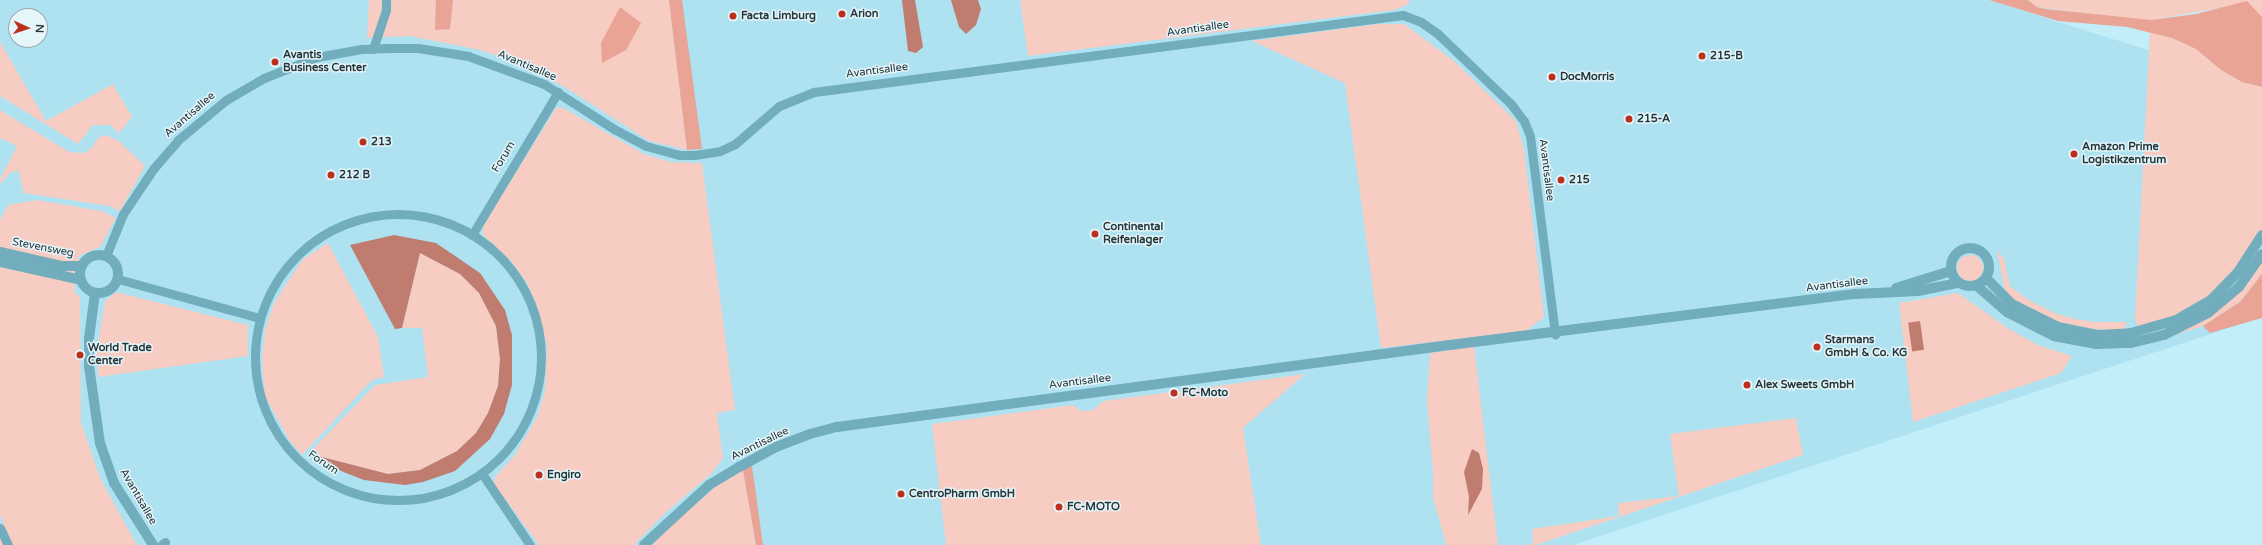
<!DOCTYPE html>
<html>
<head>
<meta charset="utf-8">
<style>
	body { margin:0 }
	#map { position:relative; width:2262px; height:545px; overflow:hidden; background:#c2eefa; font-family:"Varela Round",sans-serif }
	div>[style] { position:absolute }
	.built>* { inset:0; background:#aee2f1 }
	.green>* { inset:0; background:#f6ccc3 }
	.round { border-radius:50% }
	.forest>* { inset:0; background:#eaa496 }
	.water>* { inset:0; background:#bf7c6f; transform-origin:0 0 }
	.minor>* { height:9px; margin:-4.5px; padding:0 4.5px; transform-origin:4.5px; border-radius:4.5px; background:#71adbd }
	.minor>.ring { margin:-4.5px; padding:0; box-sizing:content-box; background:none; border:9px solid #71adbd; border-radius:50% }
	.tertiary>* { height:10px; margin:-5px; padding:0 5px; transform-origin:5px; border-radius:5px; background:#71adbd }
	.tertiary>.ring { margin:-5px; padding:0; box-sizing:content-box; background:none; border:10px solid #71adbd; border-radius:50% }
	.dots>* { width:11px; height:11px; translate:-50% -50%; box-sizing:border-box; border:2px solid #e5f6fb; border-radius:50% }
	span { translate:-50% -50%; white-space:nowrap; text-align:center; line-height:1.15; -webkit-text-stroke:3px #e5f6fb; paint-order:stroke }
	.poi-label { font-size:11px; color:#26373c; font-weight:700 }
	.left { translate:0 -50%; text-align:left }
	.street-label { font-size:11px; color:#26373c }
	.north { position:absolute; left:8px; top:8px; width:40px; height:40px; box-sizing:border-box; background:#e5f6fb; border:1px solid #99aaaf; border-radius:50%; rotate:93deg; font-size:11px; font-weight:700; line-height:16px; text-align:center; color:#26373c }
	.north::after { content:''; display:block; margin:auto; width:14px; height:18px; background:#bb2f1c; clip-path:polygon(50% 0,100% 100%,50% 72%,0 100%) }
</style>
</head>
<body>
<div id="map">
	<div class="built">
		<i style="clip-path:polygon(evenodd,0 0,1989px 0,2262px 86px,2262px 317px,1573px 545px,0 545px,0 0,16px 16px,40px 16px,40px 40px,16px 40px,16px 16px)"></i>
	</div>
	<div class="green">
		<i style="clip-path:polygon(369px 0,436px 0,435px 30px,450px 29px,453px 0,669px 0,687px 150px,649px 141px,563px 86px,506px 59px,480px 50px,410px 36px,367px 38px)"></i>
		<i style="clip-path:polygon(1020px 0,1410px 0,1407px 5px,1394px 10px,1028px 56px)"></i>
		<i style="clip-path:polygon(2028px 0,2262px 0,2262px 17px,2220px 8px,2151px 20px,2121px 18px,2037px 7px)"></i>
		<i style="clip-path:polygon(1378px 24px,1404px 24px,1454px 61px,1516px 121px,1524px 150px,1544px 317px,1526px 331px,1381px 348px,1345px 83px,1252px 41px)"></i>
		<i style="clip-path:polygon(2150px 31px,2172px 38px,2196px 49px,2221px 70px,2242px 82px,2262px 87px,2262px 230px,2245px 258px,2216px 292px,2179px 316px,2139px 329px,2135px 320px)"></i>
		<i style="clip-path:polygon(0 42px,46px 121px,113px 84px,132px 117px,119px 133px,110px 125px,93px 125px,78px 144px,0 96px)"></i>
		<i style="clip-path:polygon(556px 108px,563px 108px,644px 154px,670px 162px,702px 163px,735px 410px,717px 413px,723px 458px,711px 474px,664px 514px,634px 545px,539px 545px,494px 484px,495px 477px,515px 455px,537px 417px,545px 391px,547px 346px,538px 308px,527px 283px,511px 261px,483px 235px,483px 226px)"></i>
		<i style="clip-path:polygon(0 110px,69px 152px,83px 153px,90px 150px,99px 137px,107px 135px,120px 142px,145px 166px,120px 211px,109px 206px,24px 193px,18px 170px,10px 173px,0 184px,0 179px,17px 146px,0 138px)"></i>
		<i style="clip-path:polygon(37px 200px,102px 211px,116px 218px,100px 247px,79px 256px,74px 292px,80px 297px,81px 423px,101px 480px,137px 545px,0 545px,0 525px,4px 523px,0 515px,0 220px,8px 205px)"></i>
		<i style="clip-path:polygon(328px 243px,378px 337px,384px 377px,372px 380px,302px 455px,290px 441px,265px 397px,262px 359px,265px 330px,274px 303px,303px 259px)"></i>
		<i style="clip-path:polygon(1997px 250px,2004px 259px,2010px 286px,2027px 299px,2054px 313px,2075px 319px,2095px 322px,2127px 322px,2124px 331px,2067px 327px,2024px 309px,2005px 291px)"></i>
		<i style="clip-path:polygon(420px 253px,460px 274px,479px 293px,488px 307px,496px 326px,500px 359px,498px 386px,488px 413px,476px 433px,457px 451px,420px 470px,388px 474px,318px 456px,312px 450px,375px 385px,428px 377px,422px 328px,402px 328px)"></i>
		<i class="round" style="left:1957px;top:255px;width:26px;height:26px"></i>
		<i style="clip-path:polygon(2262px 259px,2262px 274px,2240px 302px,2203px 326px,2162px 339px,2183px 331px,2212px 314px)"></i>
		<i style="clip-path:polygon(116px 292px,248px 325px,248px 356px,98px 377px,97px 349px,105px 301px)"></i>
		<i style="clip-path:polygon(1958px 293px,2009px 329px,2038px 345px,2072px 356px,2061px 373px,1913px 422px,1899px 303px)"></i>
		<i style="clip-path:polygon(1474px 346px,1498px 545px,1446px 545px,1433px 497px,1433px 471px,1427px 400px,1430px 353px)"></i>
		<i style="clip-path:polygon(1305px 374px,1243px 428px,1261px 545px,946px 545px,932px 424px,1073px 405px,1081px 411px,1093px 410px,1103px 401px)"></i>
		<i style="clip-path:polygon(1796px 418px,1803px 455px,1536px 545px,1525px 545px,1533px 544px,1532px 529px,1619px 516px,1618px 503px,1679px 496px,1670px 434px)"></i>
		<i style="clip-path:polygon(743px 470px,756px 545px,652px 545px,673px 523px,719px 484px)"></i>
	</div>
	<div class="forest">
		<i style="clip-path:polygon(436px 0,453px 0,450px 29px,435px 30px)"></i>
		<i style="clip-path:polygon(669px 0,682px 0,702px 149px,687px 150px)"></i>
		<i style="clip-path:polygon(1989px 0,2028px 0,2037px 7px,2046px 9px,2151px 20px,2196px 14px,2247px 1px,2262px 17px,2262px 87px,2242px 82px,2221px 70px,2196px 49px,2172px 38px,2127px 27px,2058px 21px)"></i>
		<i style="clip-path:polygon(620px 7px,641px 23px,626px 50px,602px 63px,601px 43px)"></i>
		<i style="clip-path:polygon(2262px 274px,2262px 318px,2210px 333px,2203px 326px,2240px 302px)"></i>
		<i style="clip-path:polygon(752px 466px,763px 545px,756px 545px,743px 470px)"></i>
	</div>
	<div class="water">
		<i style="clip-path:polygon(902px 0,915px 0,923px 47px,916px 53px,908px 51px)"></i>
		<i style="clip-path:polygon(951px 0,978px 0,981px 9px,976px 25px,966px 34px,959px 27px)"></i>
		<i style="clip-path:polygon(394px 235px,436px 243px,480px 273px,505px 310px,512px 335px,512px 385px,504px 414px,490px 439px,455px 471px,423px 482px,405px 485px,364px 480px,341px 471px,318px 456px,388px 474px,420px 470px,457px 451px,476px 433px,488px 413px,498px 386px,500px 359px,496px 326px,479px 293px,460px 274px,420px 253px,402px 328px,395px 329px,350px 245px)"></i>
		<i style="left:1920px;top:321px;width:29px;height:12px;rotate:82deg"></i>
		<i style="clip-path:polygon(1472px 449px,1479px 453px,1483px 469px,1482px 489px,1468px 515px,1469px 497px,1464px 472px)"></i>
	</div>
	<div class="minor">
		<i style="left:373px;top:49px;width:41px;rotate:-71.6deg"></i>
		<i style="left:386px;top:10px;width:10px;rotate:-90deg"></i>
		<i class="ring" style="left:255px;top:214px;width:277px;height:277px"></i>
		<i style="left:472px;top:235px;width:167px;rotate:-59deg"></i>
		<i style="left:106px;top:256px;width:45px;rotate:-68deg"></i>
		<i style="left:123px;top:214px;width:25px;rotate:-56deg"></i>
		<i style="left:137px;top:193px;width:30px;rotate:-56deg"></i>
		<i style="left:154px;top:168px;width:37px;rotate:-49deg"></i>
		<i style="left:178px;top:140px;width:62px;rotate:-39.8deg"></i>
		<i style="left:226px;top:100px;width:44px;rotate:-30.1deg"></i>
		<i style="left:264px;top:78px;width:57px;rotate:-21.6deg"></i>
		<i style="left:317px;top:57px;width:45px;rotate:-10.3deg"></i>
		<i style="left:361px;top:49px;width:29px;rotate:-2deg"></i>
		<i style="left:390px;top:48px;width:28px"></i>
		<i style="left:418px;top:48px;width:51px;rotate:9.1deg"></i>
		<i style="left:468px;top:56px;width:81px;rotate:20.2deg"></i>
		<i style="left:544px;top:84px;width:83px;rotate:32.7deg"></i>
		<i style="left:614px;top:129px;width:36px;rotate:28deg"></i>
		<i style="left:646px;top:146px;width:35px;rotate:15deg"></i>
		<i style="left:680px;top:155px;width:15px"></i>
		<i style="left:695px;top:155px;width:25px;rotate:-9deg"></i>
		<i style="left:720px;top:151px;width:17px;rotate:-25deg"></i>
		<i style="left:735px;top:144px;width:58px;rotate:-40.8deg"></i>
		<i style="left:779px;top:106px;width:38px;rotate:-22deg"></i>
		<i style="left:814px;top:92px;width:594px;rotate:-7.45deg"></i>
		<i style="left:1403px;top:15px;width:19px;rotate:21deg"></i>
		<i style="left:1421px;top:22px;width:21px;rotate:35deg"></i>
		<i style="left:1438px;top:34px;width:101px;rotate:43.8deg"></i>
		<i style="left:1511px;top:104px;width:21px;rotate:53deg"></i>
		<i style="left:1524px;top:121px;width:16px;rotate:68deg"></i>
		<i style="left:1530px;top:136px;width:200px;rotate:82.8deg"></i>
		<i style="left:118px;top:279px;width:147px;rotate:15.4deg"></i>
		<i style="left:483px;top:475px;width:84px;rotate:56.1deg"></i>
		<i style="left:0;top:528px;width:19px;rotate:65deg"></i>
		<i style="left:161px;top:545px;width:5px;rotate:-37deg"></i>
	</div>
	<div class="tertiary">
		<i class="ring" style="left:1951px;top:248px;width:28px;height:28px"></i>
		<i style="left:0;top:252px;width:64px;rotate:12.7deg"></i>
		<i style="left:62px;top:266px;width:20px"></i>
		<i class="ring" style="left:80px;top:255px;width:28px;height:28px"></i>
		<i style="left:0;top:262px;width:83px;rotate:12.5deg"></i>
		<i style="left:1986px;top:278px;width:37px;rotate:45deg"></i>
		<i style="left:2012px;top:304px;width:51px;rotate:26.6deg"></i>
		<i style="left:2058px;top:327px;width:41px;rotate:11.3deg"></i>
		<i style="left:2098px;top:335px;width:33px;rotate:-3deg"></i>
		<i style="left:2131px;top:333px;width:47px;rotate:-16.1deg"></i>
		<i style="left:2176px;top:320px;width:40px;rotate:-29.7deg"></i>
		<i style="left:2211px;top:300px;width:39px;rotate:-46deg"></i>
		<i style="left:2238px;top:272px;width:44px;rotate:-57deg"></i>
		<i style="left:1977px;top:286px;width:40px;rotate:41deg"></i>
		<i style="left:2007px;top:312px;width:53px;rotate:27.1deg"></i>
		<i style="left:2054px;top:336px;width:43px;rotate:10.8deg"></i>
		<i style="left:2096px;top:344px;width:35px;rotate:-2deg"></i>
		<i style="left:2131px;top:343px;width:34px;rotate:-14deg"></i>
		<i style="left:2164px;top:335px;width:49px;rotate:-26.6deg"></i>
		<i style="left:2208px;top:313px;width:40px;rotate:-40deg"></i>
		<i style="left:2239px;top:287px;width:40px;rotate:-55.1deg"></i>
		<i style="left:1896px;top:288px;width:58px;rotate:-17.2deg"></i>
		<i style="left:95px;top:293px;width:45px;rotate:97.6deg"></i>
		<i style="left:89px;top:338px;width:28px;rotate:90deg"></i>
		<i style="left:89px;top:366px;width:78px;rotate:81.9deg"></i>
		<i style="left:100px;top:443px;width:42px;rotate:70.7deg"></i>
		<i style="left:114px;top:483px;width:73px;rotate:57.8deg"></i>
		<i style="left:644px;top:545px;width:88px;rotate:-42.7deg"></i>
		<i style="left:709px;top:485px;width:35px;rotate:-31deg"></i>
		<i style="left:739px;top:467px;width:42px;rotate:-28.4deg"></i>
		<i style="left:776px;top:447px;width:36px;rotate:-21deg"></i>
		<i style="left:810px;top:434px;width:28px;rotate:-15deg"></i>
		<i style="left:837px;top:427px;width:618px;rotate:-7.62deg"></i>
		<i style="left:1450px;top:345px;width:408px;rotate:-7.2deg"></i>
		<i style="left:1855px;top:294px;width:63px;rotate:-2.7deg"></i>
		<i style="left:1918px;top:291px;width:41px;rotate:-11.3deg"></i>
	</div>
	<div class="dots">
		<i style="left:842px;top:14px;background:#bb2f1c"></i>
		<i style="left:733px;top:16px;background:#bb2f1c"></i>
		<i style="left:1702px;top:56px;background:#bb2f1c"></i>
		<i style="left:275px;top:62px;background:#bb2f1c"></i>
		<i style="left:1552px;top:77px;background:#bb2f1c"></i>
		<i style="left:1629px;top:119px;background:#bb2f1c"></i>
		<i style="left:363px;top:142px;background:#bb2f1c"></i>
		<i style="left:2074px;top:154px;background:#bb2f1c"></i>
		<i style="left:331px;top:175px;background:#bb2f1c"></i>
		<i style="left:1561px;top:180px;background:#bb2f1c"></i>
		<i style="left:1095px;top:234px;background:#bb2f1c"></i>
		<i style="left:1817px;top:347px;background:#bb2f1c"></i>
		<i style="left:80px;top:355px;background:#bb2f1c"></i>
		<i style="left:1747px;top:385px;background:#bb2f1c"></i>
		<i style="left:1174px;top:393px;background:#bb2f1c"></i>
		<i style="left:539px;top:475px;background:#bb2f1c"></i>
		<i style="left:901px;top:494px;background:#bb2f1c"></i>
		<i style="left:1059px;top:507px;background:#bb2f1c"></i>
	</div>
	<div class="poi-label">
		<span class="left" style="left:850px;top:14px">Arion</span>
		<span class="left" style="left:741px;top:16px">Facta Limburg</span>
		<span class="left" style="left:283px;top:62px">Avantis<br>Business Center</span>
		<span class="left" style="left:1710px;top:56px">215-B</span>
		<span class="left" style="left:1560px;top:77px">DocMorris</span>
		<span class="left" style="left:1637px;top:119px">215-A</span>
		<span class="left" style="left:371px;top:142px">213</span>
		<span class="left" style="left:2082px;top:154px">Amazon Prime<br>Logistikzentrum</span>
		<span class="left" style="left:339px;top:175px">212 B</span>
		<span class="left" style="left:1569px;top:180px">215</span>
		<span class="left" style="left:1103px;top:234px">Continental<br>Reifenlager</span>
		<span class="left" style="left:1825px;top:347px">Starmans<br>GmbH &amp; Co. KG</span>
		<span class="left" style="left:88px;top:355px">World Trade<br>Center</span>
		<span class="left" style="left:1755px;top:385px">Alex Sweets GmbH</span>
		<span class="left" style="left:1182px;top:393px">FC-Moto</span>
		<span class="left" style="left:547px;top:475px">Engiro</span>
		<span class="left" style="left:909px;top:494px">CentroPharm GmbH</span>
		<span class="left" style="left:1067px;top:507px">FC-MOTO</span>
	</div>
	<div class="street-label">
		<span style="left:1198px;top:29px;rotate:-8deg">Avantisallee</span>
		<span style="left:527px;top:66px;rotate:23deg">Avantisallee</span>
		<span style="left:877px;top:71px;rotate:-7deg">Avantisallee</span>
		<span style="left:190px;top:115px;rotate:-41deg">Avantisallee</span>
		<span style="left:504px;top:157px;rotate:-59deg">Forum</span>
		<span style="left:1546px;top:170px;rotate:83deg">Avantisallee</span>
		<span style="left:43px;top:248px;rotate:11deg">Stevensweg</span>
		<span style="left:1837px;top:285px;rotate:-7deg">Avantisallee</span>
		<span style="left:1080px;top:382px;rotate:-7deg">Avantisallee</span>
		<span style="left:760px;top:444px;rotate:-26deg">Avantisallee</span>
		<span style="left:323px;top:463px;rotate:34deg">Forum</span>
		<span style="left:138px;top:497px;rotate:60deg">Avantisallee</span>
	</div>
	<div class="north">N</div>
</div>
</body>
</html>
